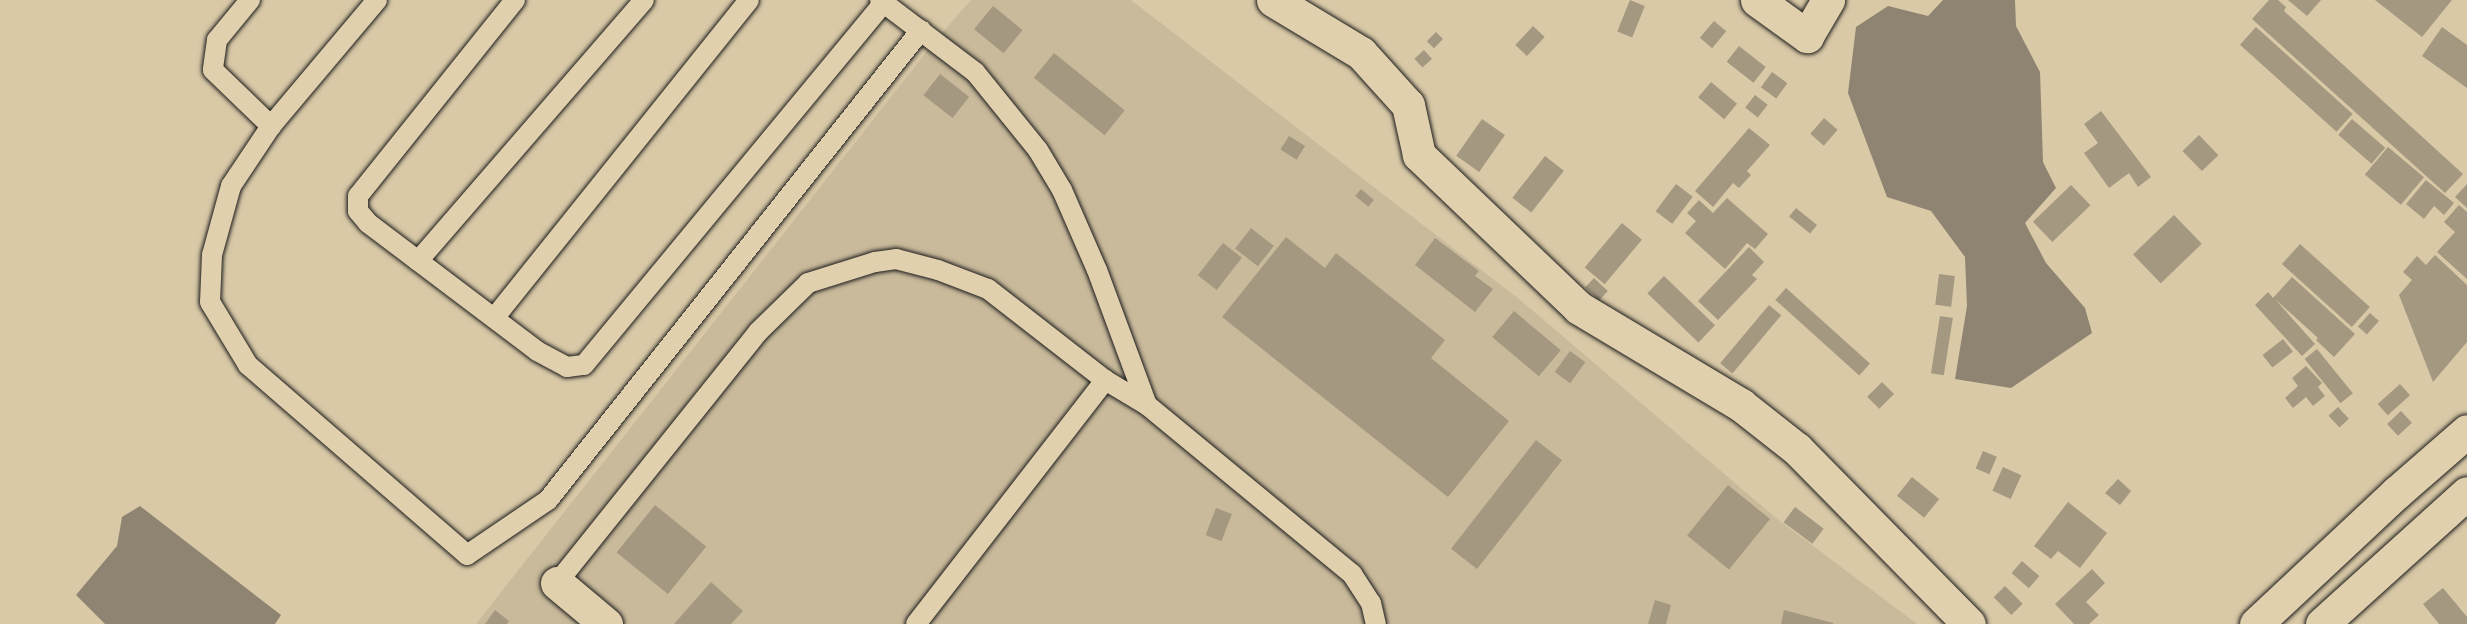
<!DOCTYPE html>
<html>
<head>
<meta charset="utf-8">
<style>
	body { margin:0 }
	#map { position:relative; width:2467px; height:624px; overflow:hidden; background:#d9c9a7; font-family:"Shantell Sans",sans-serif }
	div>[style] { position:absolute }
	.built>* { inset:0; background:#c9ba9b }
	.water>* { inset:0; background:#8e8471 }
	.building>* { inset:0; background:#a59880; transform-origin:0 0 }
	.roads { filter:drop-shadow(0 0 2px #1c1c1c) drop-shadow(0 0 2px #1c1c1c) }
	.service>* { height:20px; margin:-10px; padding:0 10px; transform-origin:10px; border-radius:10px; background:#e1d0ad }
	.minor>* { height:33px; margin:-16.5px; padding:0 16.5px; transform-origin:16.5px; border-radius:16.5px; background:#e1d0ad }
	.trunk>* { height:33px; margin:-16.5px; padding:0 16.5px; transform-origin:16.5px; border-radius:16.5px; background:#e1d0ad }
	span { translate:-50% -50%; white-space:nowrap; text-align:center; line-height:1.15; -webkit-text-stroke:6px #e1d0ad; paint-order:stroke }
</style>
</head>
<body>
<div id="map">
	<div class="built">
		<i style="clip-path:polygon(971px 0,1131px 0,1519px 299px,1776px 518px,1917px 624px,476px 624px,935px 41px)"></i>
	</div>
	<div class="water">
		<i style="clip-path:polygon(1943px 0,2015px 0,2016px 26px,2040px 72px,2043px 162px,2056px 188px,2025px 223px,2046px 263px,2085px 308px,2092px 333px,2011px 388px,1955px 379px,1967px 306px,1965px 257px,1931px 211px,1887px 197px,1848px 93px,1856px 27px,1888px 6px,1928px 16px)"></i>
		<i style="clip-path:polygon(140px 506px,281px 615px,275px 624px,105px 624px,76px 595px,117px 546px,122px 517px)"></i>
	</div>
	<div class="building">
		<i style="left:1630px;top:0;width:16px;height:34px;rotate:22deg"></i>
		<i style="clip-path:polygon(2269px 0,2278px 0,2286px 7px,2284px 11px,2463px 174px,2445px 193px,2252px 19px)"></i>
		<i style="clip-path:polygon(2288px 0,2321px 0,2307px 16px)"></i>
		<i style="clip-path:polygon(2375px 0,2452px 0,2422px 37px)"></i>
		<i style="left:993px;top:6px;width:38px;height:30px;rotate:39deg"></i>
		<i style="left:1714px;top:21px;width:16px;height:22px;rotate:40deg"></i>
		<i style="left:1533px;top:26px;width:16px;height:26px;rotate:43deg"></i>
		<i style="left:2256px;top:27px;width:130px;height:24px;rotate:42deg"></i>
		<i style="clip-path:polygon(2442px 27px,2467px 45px,2467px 88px,2422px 56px)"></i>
		<i style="left:1436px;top:32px;width:10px;height:13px;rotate:45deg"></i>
		<i style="left:1739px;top:46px;width:34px;height:20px;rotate:38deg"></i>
		<i style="left:1424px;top:50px;width:12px;height:13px;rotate:48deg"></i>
		<i style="left:1054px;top:53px;width:91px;height:32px;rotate:39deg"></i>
		<i style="left:1772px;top:72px;width:19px;height:19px;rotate:36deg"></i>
		<i style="left:940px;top:74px;width:37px;height:27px;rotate:38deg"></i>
		<i style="left:1711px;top:82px;width:34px;height:20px;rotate:40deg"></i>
		<i style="left:1755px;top:95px;width:16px;height:16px;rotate:38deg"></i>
		<i style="clip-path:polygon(2101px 111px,2151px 177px,2138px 187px,2129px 173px,2109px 188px,2084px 153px,2098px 143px,2084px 124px)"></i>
		<i style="left:1824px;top:118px;width:18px;height:21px;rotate:41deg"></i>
		<i style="left:1482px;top:119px;width:28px;height:45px;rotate:35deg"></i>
		<i style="left:2352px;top:119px;width:44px;height:21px;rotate:41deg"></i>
		<i style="clip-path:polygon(1749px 128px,1770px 145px,1747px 171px,1751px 175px,1739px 188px,1733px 183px,1713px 207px,1695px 191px)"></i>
		<i style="left:2199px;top:135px;width:28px;height:23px;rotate:46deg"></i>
		<i style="left:1289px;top:136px;width:19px;height:16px;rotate:32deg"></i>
		<i style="left:2388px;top:147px;width:47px;height:36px;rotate:40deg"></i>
		<i style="left:1545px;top:156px;width:24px;height:53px;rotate:38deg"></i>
		<i style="clip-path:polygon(2426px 180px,2454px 203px,2444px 215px,2434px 206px,2424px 219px,2406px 204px)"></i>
		<i style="left:1676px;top:184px;width:21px;height:34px;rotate:37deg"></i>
		<i style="clip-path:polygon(2467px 184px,2467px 208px,2455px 197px)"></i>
		<i style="left:2071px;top:185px;width:28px;height:53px;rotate:46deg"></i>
		<i style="left:1361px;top:189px;width:17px;height:9px;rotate:40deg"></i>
		<i style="clip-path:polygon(1727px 198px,1768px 234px,1755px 249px,1747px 243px,1725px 269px,1685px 233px,1696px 221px,1687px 213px,1699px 200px,1713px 213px)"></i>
		<i style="clip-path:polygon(2459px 205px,2467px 212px,2467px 279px,2437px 252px,2455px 232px,2444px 222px)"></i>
		<i style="left:1796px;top:208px;width:27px;height:11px;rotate:39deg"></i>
		<i style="left:2174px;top:215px;width:40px;height:57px;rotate:46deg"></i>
		<i style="left:1622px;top:223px;width:26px;height:58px;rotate:40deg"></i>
		<i style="left:1251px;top:228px;width:29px;height:26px;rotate:38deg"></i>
		<i style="clip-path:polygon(1286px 237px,1325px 268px,1336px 253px,1445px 340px,1431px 358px,1509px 421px,1448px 497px,1222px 317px)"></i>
		<i style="clip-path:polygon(1435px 238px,1479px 271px,1475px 276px,1493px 289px,1475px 312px,1415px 265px)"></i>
		<i style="left:1223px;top:243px;width:24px;height:41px;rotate:38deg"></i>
		<i style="left:2300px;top:244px;width:94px;height:27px;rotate:42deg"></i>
		<i style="clip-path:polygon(1749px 247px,1764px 262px,1752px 275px,1757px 279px,1718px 320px,1698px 301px)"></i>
		<i style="clip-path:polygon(2435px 255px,2467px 285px,2467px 342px,2433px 382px,2399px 295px,2412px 280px,2403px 272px,2417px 256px,2426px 265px)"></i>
		<i style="left:1939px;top:274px;width:16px;height:31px;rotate:7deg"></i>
		<i style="left:1664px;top:276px;width:71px;height:24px;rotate:44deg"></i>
		<i style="clip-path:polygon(2292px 277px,2355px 334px,2334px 357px,2316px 340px,2318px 338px,2275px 299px,2315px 344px,2302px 356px,2255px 305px,2268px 292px,2273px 298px)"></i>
		<i style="left:1594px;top:278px;width:19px;height:13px;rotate:43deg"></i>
		<i style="left:1786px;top:288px;width:113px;height:16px;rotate:42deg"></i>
		<i style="left:1769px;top:305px;width:16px;height:76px;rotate:40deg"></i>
		<i style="left:1514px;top:311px;width:61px;height:34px;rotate:40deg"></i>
		<i style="left:2370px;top:313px;width:12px;height:18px;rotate:42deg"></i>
		<i style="left:1940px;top:316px;width:13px;height:58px;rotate:9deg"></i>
		<i style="left:2283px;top:339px;width:16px;height:26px;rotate:52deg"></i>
		<i style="left:2317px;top:349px;width:57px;height:16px;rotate:51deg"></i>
		<i style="left:1570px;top:351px;width:19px;height:26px;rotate:36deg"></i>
		<i style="clip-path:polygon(2306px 366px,2322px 383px,2318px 387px,2325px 396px,2313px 406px,2306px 397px,2293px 408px,2285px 398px,2298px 386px,2292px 378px)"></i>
		<i style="left:1882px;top:382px;width:17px;height:21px;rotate:45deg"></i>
		<i style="left:2400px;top:384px;width:15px;height:30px;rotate:48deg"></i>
		<i style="left:2338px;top:407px;width:16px;height:13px;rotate:47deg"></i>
		<i style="left:2401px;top:411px;width:16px;height:19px;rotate:47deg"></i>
		<i style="left:1536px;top:440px;width:33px;height:138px;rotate:38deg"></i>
		<i style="left:1983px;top:451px;width:15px;height:19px;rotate:23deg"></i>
		<i style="left:2003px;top:467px;width:20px;height:26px;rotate:24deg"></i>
		<i style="left:1912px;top:477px;width:35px;height:24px;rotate:39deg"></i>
		<i style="clip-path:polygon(2118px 479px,2131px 491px,2120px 505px,2105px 493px)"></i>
		<i style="left:1728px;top:485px;width:54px;height:65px;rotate:39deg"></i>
		<i style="clip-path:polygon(2068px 502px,2107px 533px,2080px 568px,2058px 551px,2051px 559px,2034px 546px)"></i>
		<i style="left:655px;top:505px;width:66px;height:61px;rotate:39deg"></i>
		<i style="left:1795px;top:507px;width:36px;height:19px;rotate:37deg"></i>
		<i style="left:1216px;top:508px;width:17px;height:29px;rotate:21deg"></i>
		<i style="left:2022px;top:561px;width:23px;height:16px;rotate:41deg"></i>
		<i style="clip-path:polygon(2092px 569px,2105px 583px,2086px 602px,2099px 615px,2089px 624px,2074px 624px,2055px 604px)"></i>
		<i style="clip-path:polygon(711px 582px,743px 611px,731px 624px,674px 624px)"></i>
		<i style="left:2005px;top:586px;width:25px;height:16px;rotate:45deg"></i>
		<i style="clip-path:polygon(2443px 588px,2467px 617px,2467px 624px,2439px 624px,2423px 604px)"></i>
		<i style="clip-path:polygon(1655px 600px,1671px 605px,1666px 624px,1648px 624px)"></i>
		<i style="clip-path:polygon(495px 610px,509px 621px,507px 624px,485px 624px)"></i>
		<i style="clip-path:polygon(1784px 610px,1833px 623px,1833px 624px,1781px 624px)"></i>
	</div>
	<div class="roads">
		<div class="service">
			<i style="left:250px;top:0;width:52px;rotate:129.5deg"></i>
			<i style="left:217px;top:40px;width:30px;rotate:98deg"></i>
			<i style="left:213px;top:70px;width:81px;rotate:44deg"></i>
			<i style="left:377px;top:0;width:165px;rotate:130.1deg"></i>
			<i style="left:271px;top:126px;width:72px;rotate:123.7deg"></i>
			<i style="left:231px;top:186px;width:72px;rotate:105.4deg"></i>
			<i style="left:212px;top:255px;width:47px;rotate:92.4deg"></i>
			<i style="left:210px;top:302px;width:74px;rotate:58.9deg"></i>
			<i style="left:248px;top:365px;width:290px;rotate:40.9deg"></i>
			<i style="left:467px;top:555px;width:98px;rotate:-34.2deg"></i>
			<i style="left:548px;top:500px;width:600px;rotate:-51.56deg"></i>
			<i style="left:515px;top:0;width:251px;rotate:128.7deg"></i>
			<i style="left:358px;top:196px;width:15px;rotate:90deg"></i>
			<i style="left:358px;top:211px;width:16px;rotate:50deg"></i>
			<i style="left:368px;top:223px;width:212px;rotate:37.1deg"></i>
			<i style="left:537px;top:351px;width:34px;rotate:28deg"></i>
			<i style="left:567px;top:367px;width:17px;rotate:-7deg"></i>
			<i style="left:584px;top:365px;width:470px;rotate:-50.4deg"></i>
			<i style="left:880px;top:0;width:119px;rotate:37.2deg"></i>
			<i style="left:975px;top:72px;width:100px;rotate:51.1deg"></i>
			<i style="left:1038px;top:150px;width:47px;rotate:59deg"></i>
			<i style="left:1062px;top:190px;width:87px;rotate:66.4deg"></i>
			<i style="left:1097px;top:270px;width:144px;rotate:69.7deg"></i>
			<i style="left:418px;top:261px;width:345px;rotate:-49.1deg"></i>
			<i style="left:495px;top:317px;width:406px;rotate:-51.3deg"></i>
			<i style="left:557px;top:583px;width:322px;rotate:-51.3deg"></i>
			<i style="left:758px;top:332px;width:70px;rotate:-44.4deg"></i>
			<i style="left:808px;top:283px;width:70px;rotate:-17.4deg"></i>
			<i style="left:875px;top:262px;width:21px;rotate:-8deg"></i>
			<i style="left:896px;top:259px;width:43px;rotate:14.7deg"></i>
			<i style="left:938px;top:270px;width:53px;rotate:20.8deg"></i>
			<i style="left:988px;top:289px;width:148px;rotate:37.9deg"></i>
			<i style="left:1105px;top:380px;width:49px;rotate:30.8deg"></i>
			<i style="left:1147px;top:405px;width:266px;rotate:39.5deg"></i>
			<i style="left:1352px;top:574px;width:35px;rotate:57deg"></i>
			<i style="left:1371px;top:603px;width:22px;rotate:77deg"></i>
			<i style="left:916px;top:624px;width:309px;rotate:-52.2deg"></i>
		</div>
		<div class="minor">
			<i style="left:1273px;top:0;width:103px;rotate:31.1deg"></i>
			<i style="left:1361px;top:53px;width:70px;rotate:47.9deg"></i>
			<i style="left:1408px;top:105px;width:51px;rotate:77.6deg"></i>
			<i style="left:1419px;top:155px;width:221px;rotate:43.7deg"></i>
			<i style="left:1579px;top:308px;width:189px;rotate:30.9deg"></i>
			<i style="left:1741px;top:405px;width:71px;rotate:38.2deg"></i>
			<i style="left:1797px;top:449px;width:245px;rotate:45.5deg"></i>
			<i style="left:1757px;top:0;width:62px;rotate:35.8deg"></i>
			<i style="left:1807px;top:36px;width:42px;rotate:-59.7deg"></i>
			<i style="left:557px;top:583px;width:64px;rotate:39.9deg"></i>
		</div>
		<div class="trunk">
			<i style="left:2256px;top:624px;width:192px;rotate:-43.1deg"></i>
			<i style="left:2396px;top:493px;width:94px;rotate:-41.1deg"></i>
			<i style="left:2322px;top:624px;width:195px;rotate:-42.1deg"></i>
		</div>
	</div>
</div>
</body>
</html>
